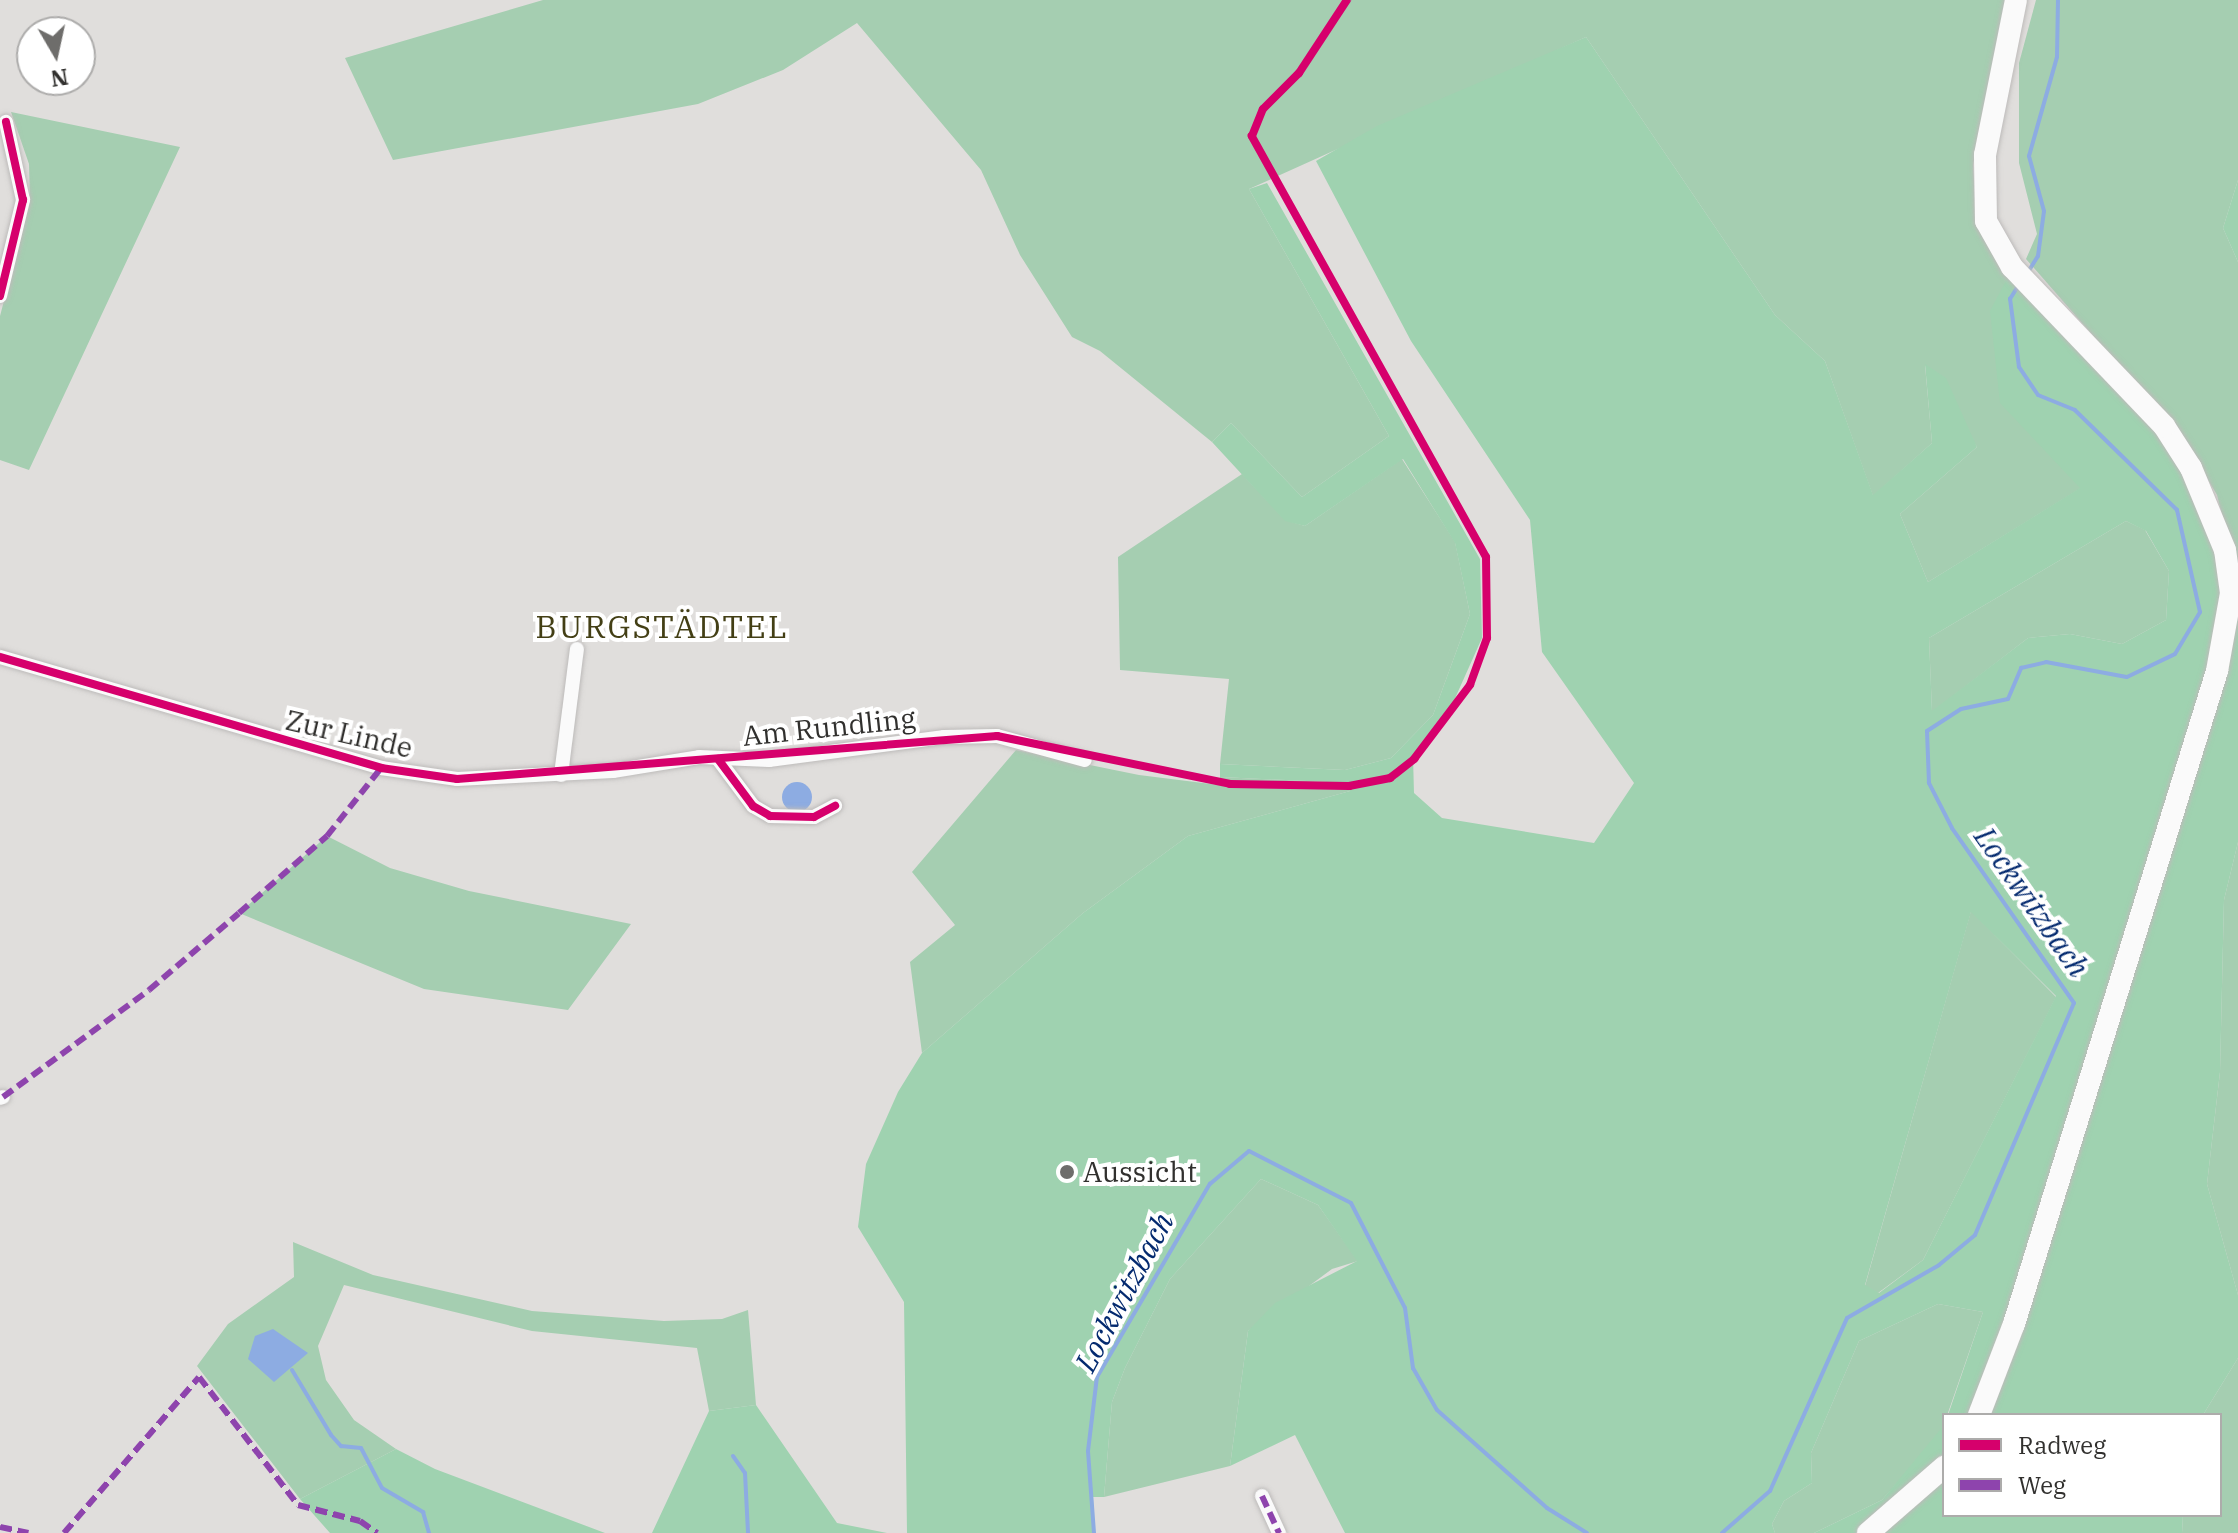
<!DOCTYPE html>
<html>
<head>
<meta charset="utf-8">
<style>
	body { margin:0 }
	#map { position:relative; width:2238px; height:1533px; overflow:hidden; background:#e0dedc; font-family:"IBM Plex Serif",serif }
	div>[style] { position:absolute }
	.green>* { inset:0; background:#a5ceb1 }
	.forest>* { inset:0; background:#9fd2b0 }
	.water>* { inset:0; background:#8dace2 }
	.round { border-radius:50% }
	.stream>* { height:4px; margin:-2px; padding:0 2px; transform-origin:2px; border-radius:2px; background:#8dace2 }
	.roads { filter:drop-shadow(0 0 2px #bdbbba) drop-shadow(0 0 2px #bdbbba) }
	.street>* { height:14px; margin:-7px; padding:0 7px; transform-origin:7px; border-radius:7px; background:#fafafa }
	.secondary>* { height:22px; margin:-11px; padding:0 11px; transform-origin:11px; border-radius:11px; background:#fafafa }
	.quiet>* { height:6px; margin-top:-3px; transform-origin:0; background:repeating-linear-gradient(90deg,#8e44ad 0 12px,transparent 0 18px) }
	.cycleway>* { height:8px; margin:-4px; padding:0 4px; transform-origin:4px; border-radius:4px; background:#d6006c }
	.dots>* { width:22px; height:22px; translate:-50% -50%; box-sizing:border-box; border:4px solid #fff; border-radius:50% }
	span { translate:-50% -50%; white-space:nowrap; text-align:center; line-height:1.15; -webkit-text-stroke:8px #fff; paint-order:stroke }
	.street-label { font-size:28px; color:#31302e }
	.poi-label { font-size:28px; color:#31302e }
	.left { translate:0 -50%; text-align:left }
	.water-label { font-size:30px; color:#042a6f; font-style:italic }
	.quarter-label { font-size:32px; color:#433f15; letter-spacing:2px }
	.legend { position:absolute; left:1942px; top:1413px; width:280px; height:104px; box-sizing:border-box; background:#fff; border:2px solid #adacab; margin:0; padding:10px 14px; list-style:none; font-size:24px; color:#31302e }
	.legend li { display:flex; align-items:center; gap:16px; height:40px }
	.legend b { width:40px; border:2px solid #adacab }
	.north { position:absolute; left:16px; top:16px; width:80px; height:80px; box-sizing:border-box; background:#fff; border:2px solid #adacab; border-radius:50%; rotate:171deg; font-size:22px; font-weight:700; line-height:32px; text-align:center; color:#31302e }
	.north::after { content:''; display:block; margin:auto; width:28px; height:36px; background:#6e6d6b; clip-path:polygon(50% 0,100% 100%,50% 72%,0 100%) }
</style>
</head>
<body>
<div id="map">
	<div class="green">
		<i style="clip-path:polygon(543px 0,2007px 0,1973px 165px,1976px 217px,2008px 277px,2081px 488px,1928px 582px,1900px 514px,1977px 447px,1925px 365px,1932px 443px,1873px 496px,1825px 361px,1775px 315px,1586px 37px,1249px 189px,1389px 436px,1302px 497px,1231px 423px,1212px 442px,1100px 351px,1072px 337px,1020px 255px,981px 170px,857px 23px,783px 70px,698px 104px,393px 160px,345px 58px)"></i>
		<i style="clip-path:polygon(2036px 0,2238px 0,2238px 180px,2223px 228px,2238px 262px,2238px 579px,2217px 495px,2185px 441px,2026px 259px,2037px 234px,2019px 163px,2019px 63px)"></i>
		<i style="clip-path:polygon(11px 112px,180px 147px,29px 470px,0 460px,0 316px,30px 202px,29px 164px)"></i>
		<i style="clip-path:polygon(1402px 459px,1455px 542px,1470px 614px,1433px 715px,1391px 758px,1345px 770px,1220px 764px,1229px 679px,1120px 670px,1118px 557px,1242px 474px,1285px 520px,1305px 526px)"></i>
		<i style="clip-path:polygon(2126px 521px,2145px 530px,2169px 571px,2166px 620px,2122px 644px,2070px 634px,2028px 638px,1932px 712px,1929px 638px)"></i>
		<i style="clip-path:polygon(1016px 750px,1139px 775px,1219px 785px,1220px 777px,1348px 783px,1350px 791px,1188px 836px,1083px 913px,922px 1053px,910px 962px,955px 925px,912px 872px)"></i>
		<i style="clip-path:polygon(327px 836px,390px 868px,469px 891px,631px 924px,568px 1010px,424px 989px,239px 913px)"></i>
		<i style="clip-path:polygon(2238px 842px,2238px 1295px,2207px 1184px,2220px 1072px,2224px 900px)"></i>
		<i style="clip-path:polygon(1971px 911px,2056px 997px,1923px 1260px,1878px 1293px,1865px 1286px)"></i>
		<i style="clip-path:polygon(1261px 1179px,1318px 1205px,1358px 1261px,1332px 1269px,1248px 1331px,1230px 1466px,1104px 1497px,1112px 1402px,1125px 1368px,1170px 1279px)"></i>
		<i style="clip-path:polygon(293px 1242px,373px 1275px,532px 1311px,664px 1321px,722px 1319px,748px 1310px,756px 1405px,709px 1411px,697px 1348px,532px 1331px,344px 1285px,318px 1346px,326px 1380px,354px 1420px,396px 1449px,300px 1499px,197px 1366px,228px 1324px,294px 1277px)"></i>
		<i style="clip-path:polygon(1938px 1304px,1983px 1312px,1941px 1433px,1882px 1500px,1814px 1533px,1775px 1533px,1772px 1524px,1784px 1501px,1812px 1483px,1811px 1453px,1859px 1341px)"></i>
		<i style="clip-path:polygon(2238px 1358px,2238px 1533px,2182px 1533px,2183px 1515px,2220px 1515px,2220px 1415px,2203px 1415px)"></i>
	</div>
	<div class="forest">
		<i style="clip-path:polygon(evenodd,1586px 37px,1775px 315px,1825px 361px,1873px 495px,1932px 443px,1925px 364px,1946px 378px,1977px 447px,1900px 514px,1928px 582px,2080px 488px,2000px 403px,1990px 311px,2008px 277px,2153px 426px,2184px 469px,2238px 588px,2238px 842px,2224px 900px,2220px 1072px,2207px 1184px,2238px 1295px,2238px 1358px,2203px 1415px,1948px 1415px,1983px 1312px,1938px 1304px,1859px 1341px,1811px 1453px,1812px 1483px,1784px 1501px,1772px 1524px,1775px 1533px,1345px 1533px,1295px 1435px,1230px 1466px,1248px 1331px,1275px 1303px,1357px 1261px,1318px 1205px,1261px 1179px,1170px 1279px,1125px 1368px,1112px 1402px,1104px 1497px,1093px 1497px,1094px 1533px,907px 1533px,904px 1302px,858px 1227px,866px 1164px,898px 1092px,922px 1053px,1083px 913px,1188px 836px,1350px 791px,1348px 783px,1220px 777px,1220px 764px,1345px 770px,1391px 758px,1433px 715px,1470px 614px,1455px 543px,1403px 459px,1305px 526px,1285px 521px,1212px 442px,1231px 423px,1302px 497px,1389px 436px,1249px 189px,1267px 183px,1480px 559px,1482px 638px,1448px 714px,1413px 756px,1414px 793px,1442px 818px,1594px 843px,1634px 783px,1542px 652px,1530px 520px,1411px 341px,1316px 161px,1377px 126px,1586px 37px,2126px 521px,2146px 531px,2169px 571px,2166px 620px,2122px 644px,2070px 634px,2028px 638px,1932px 711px,1929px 638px,2126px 521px,1586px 37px,1971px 912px,2056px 996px,1923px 1260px,1879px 1293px,1865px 1285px,1971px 912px)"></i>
		<i style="clip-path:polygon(2238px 180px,2238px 262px,2223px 228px)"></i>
		<i style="clip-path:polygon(756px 1405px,837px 1523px,887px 1533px,652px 1533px,709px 1411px)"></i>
		<i style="clip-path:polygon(1944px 1425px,1944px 1515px,2183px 1515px,2182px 1533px,1814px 1533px,1882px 1500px)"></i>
		<i style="clip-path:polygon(396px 1449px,435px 1469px,605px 1533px,330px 1533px,300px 1499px)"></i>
	</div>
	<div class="water">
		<i class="round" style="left:782px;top:782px;width:30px;height:30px"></i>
		<i style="clip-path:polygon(273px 1329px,308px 1353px,274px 1382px,248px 1359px,255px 1336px)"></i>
	</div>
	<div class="stream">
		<i style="left:2028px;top:272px;width:19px;rotate:-58deg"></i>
		<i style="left:2038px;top:256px;width:45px;rotate:-82.4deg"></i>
		<i style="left:2044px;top:211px;width:57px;rotate:-105.3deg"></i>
		<i style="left:2029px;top:156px;width:103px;rotate:-74.2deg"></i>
		<i style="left:2057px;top:57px;width:57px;rotate:-89deg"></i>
		<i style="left:292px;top:1370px;width:76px;rotate:59deg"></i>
		<i style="left:331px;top:1435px;width:15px;rotate:48deg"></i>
		<i style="left:341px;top:1446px;width:20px;rotate:6deg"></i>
		<i style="left:361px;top:1448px;width:45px;rotate:62.3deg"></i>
		<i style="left:382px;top:1488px;width:48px;rotate:30.3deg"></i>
		<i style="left:423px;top:1512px;width:22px;rotate:74deg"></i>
		<i style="left:733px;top:1456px;width:21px;rotate:55deg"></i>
		<i style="left:745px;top:1473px;width:60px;rotate:87.1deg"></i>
		<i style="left:1094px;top:1533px;width:82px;rotate:-94.2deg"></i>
		<i style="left:1088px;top:1451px;width:75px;rotate:-83.1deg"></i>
		<i style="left:1097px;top:1377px;width:224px;rotate:-59.7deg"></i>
		<i style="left:1210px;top:1184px;width:51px;rotate:-40.2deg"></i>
		<i style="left:1249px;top:1151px;width:114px;rotate:27deg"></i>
		<i style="left:1351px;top:1203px;width:118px;rotate:62.8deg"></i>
		<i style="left:1405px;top:1308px;width:61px;rotate:82.4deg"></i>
		<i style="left:1413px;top:1368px;width:48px;rotate:60.3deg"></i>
		<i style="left:1437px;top:1410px;width:147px;rotate:41.7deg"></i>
		<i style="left:1547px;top:1508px;width:47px;rotate:32deg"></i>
		<i style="left:1722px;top:1533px;width:64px;rotate:-41.2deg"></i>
		<i style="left:1770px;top:1491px;width:189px;rotate:-66deg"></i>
		<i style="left:1847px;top:1318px;width:106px;rotate:-29.9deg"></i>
		<i style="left:1939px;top:1265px;width:47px;rotate:-39.8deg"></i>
		<i style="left:1975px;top:1235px;width:252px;rotate:-66.9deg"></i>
		<i style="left:2074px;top:1003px;width:213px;rotate:-124.9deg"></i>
		<i style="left:1952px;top:828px;width:51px;rotate:-117.1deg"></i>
		<i style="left:1929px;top:783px;width:52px;rotate:-92.2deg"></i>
		<i style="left:1927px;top:731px;width:40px;rotate:-32.9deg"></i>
		<i style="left:1961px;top:709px;width:48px;rotate:-12deg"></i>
		<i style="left:2008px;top:699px;width:34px;rotate:-67deg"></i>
		<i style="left:2021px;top:668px;width:26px;rotate:-13deg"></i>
		<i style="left:2046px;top:662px;width:82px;rotate:10.5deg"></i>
		<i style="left:2127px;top:677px;width:53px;rotate:-25.6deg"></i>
		<i style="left:2175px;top:654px;width:49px;rotate:-59.2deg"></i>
		<i style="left:2200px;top:612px;width:105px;rotate:-102.7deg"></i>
		<i style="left:2177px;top:510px;width:143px;rotate:-135.6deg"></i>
		<i style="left:2075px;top:410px;width:40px;rotate:-158deg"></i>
		<i style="left:2038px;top:395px;width:34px;rotate:-124deg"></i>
		<i style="left:2019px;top:367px;width:69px;rotate:-97.5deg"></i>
		<i style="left:2010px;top:299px;width:15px;rotate:-58deg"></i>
	</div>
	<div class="roads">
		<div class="street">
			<i style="left:0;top:296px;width:99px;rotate:-76.5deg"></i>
			<i style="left:23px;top:200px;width:80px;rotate:-102.3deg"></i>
			<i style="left:0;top:657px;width:397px;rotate:16.2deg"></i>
			<i style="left:381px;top:768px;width:77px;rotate:8.2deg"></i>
			<i style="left:457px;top:779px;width:156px;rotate:-2.9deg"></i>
			<i style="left:613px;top:771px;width:87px;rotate:-9.2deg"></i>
			<i style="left:699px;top:757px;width:70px;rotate:2.5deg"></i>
			<i style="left:769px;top:760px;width:177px;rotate:-7.5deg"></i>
			<i style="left:944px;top:737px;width:53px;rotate:-1.1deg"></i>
			<i style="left:997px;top:736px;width:91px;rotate:15.3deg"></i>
			<i style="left:718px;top:759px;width:59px;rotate:53.3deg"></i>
			<i style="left:753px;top:806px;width:20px;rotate:30deg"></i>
			<i style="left:770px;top:816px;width:44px;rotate:1.3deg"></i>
			<i style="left:814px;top:817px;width:24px;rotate:-28deg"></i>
			<i style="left:561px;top:775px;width:127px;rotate:-82.8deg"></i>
			<i style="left:0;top:1098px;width:3px;rotate:-18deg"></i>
			<i style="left:1262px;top:1496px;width:41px;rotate:65.3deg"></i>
		</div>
		<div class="secondary">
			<i style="left:1979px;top:1415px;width:97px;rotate:-69deg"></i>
			<i style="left:2014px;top:1324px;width:684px;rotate:-72.73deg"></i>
			<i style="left:2217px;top:671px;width:79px;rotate:-79.8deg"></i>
			<i style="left:2231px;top:593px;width:43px;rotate:-97.9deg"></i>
			<i style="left:2225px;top:550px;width:89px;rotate:-112.5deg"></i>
			<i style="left:2191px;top:468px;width:50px;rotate:-122.7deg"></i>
			<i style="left:2164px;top:426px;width:220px;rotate:-133.7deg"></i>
			<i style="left:2012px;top:267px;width:53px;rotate:-119.5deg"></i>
			<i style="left:1986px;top:221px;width:66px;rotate:-90.9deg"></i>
			<i style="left:1985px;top:155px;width:158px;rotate:-78.7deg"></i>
			<i style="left:1868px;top:1533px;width:101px;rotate:-41deg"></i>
		</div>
	</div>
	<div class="quiet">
		<i style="left:3px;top:1097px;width:181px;rotate:-36.2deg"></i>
		<i style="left:149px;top:990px;width:118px;rotate:-40.5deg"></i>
		<i style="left:239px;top:913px;width:117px;rotate:-41.2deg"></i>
		<i style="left:327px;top:836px;width:87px;rotate:-51.5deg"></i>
		<i style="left:1262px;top:1496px;width:41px;rotate:65.3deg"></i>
		<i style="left:0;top:1527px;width:29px;rotate:12deg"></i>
		<i style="left:64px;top:1533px;width:206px;rotate:-49.1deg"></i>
		<i style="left:199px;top:1377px;width:162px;rotate:52.3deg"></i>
		<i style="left:298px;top:1505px;width:64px;rotate:14.5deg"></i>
		<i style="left:360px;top:1521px;width:21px;rotate:35deg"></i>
	</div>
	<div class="cycleway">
		<i style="left:0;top:296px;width:99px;rotate:-76.5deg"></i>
		<i style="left:23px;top:200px;width:80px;rotate:-102.3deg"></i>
		<i style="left:0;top:657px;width:397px;rotate:16.2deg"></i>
		<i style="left:381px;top:768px;width:77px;rotate:8.2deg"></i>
		<i style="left:457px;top:779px;width:542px;rotate:-4.55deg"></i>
		<i style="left:997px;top:736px;width:238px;rotate:11.6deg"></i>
		<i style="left:1230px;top:784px;width:119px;rotate:1deg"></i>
		<i style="left:1349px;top:786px;width:42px;rotate:-11deg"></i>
		<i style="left:1390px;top:778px;width:31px;rotate:-38deg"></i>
		<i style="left:1414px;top:759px;width:93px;rotate:-52.9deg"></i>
		<i style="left:1470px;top:685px;width:50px;rotate:-70.1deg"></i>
		<i style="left:1487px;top:638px;width:81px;rotate:-90.7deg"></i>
		<i style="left:1486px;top:557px;width:482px;rotate:-119.1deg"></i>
		<i style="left:1252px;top:136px;width:29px;rotate:-68deg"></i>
		<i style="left:1263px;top:109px;width:51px;rotate:-45deg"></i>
		<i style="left:1299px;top:73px;width:87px;rotate:-56.7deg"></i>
		<i style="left:718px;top:759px;width:59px;rotate:53.3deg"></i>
		<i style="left:753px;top:806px;width:20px;rotate:30deg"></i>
		<i style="left:770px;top:816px;width:44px;rotate:1.3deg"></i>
		<i style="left:814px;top:817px;width:24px;rotate:-28deg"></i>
	</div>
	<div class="dots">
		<i style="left:1067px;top:1172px;background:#6e6d6b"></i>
	</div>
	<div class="street-label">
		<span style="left:829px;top:727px;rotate:-6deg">Am Rundling</span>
		<span style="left:349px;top:734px;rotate:13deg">Zur Linde</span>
	</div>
	<div class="poi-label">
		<span class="left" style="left:1083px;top:1172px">Aussicht</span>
	</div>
	<div class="water-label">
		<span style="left:2032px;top:902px;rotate:55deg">Lockwitzbach</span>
		<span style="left:1124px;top:1292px;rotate:-62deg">Lockwitzbach</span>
	</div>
	<div class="quarter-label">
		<span style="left:662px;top:626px">BURGSTÄDTEL</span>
	</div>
	<ul class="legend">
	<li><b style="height:10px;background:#d6006c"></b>Radweg</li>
	<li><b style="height:10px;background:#8e44ad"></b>Weg</li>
	</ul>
	<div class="north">N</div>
</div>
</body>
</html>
